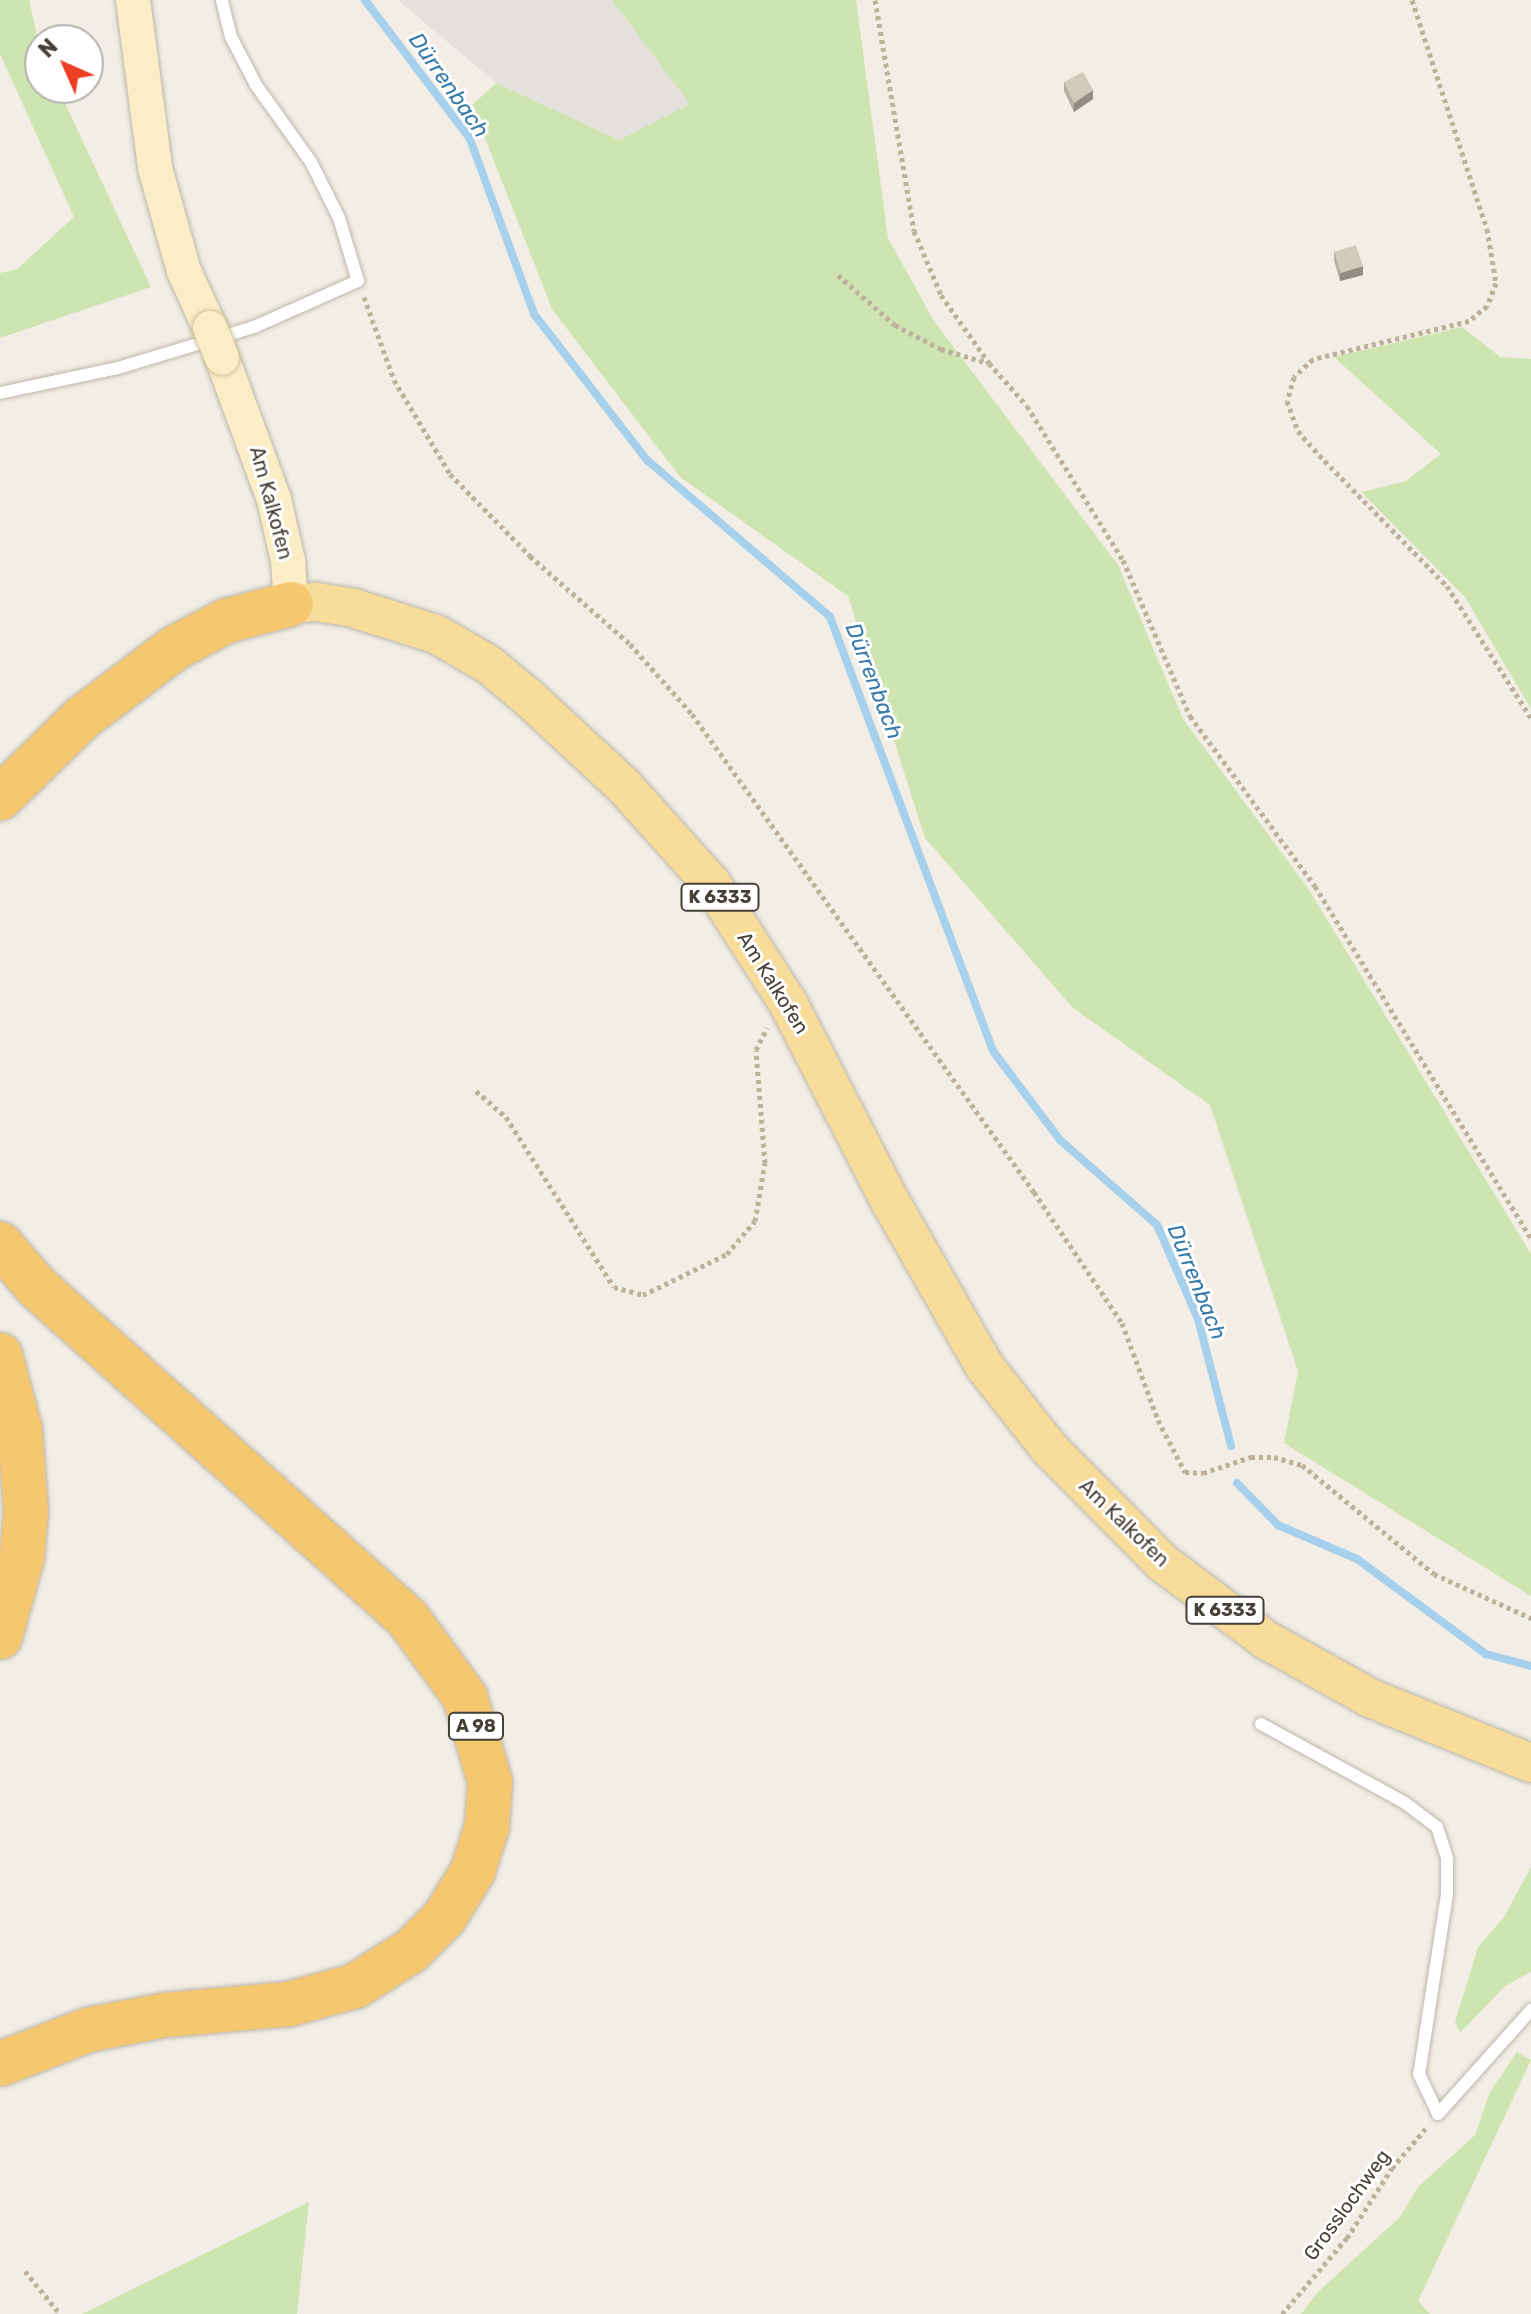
<!DOCTYPE html>
<html>
<head>
<meta charset="utf-8">
<style>
	body { margin:0 }
	#map { position:relative; width:1531px; height:2314px; overflow:hidden; background:#f2eee6; font-family:Rubik,sans-serif }
	div>[style] { position:absolute }
	.industrial>* { inset:0; background:#e4e0db }
	.green>* { inset:0; background:#cee4b1 }
	.stream>* { height:8px; margin:-4px; padding:0 4px; transform-origin:4px; border-radius:4px; background:#a6d0eb }
	.path>* { height:5px; margin-top:-2.5px; transform-origin:0; background:repeating-linear-gradient(90deg,#beb19c 0 4px,transparent 0 8px) }
	.roads { filter:drop-shadow(0 0 2px #bdb6aa) drop-shadow(0 0 2px #bdb6aa) }
	.lane>* { height:12px; margin:-6px; padding:0 6px; transform-origin:6px; border-radius:6px; background:#fff }
	.secondary>* { height:34px; margin:-17px; padding:0 17px; transform-origin:17px; border-radius:17px; background:#fbeec7 }
	.primary>* { height:38px; margin:-19px; padding:0 19px; transform-origin:19px; border-radius:19px; background:#f8dc9a }
	.highway>* { height:44px; margin:-22px; padding:0 22px; transform-origin:22px; border-radius:22px; background:#f5c76f }
	.bridges { filter:drop-shadow(0 0 2px #cfc198) drop-shadow(0 0 2px #cfc198) }
	.secondary-bridge>* { height:34px; margin:-17px; padding:0 17px; transform-origin:17px; border-radius:17px; background:#fbeec7 }
	.wall>* { inset:0; background:#b5aea3 }
	.shaded-wall>* { inset:0; background:#948d84 }
	.building>* { inset:0; background:#d3cabd; transform-origin:0 0 }
	span { translate:-50% -50%; white-space:nowrap; text-align:center; line-height:1.15; -webkit-text-stroke:6px #fff; paint-order:stroke }
	.shield-label span { padding:2px 6px; background:#fff; border:2px solid; border-radius:6px; -webkit-text-stroke-width:0 }
	.shield-label { font-size:18px; color:#453f36; font-weight:700 }
	.street-label { font-size:20px; color:#453f36 }
	.water-label { font-size:22px; color:#367aaa; font-style:italic }
	.north { position:absolute; left:24px; top:24px; width:80px; height:80px; box-sizing:border-box; background:#fff; border:2px solid #b5b2af; border-radius:50%; rotate:315deg; font-size:22px; font-weight:700; line-height:32px; text-align:center; color:#453f36 }
	.north::after { content:''; display:block; margin:auto; width:28px; height:36px; background:#ed3f23; clip-path:polygon(50% 0,100% 100%,50% 72%,0 100%) }
</style>
</head>
<body>
<div id="map">
	<div class="industrial">
		<i style="clip-path:polygon(398px 0,612px 0,691px 104px,619px 140px,496px 83px)"></i>
	</div>
	<div class="green">
		<i style="clip-path:polygon(0 0,29px 0,40px 49px,40px 88px,58px 88px,151px 287px,0 338px,0 273px,17px 269px,74px 217px,0 54px)"></i>
		<i style="clip-path:polygon(612px 0,856px 0,888px 238px,934px 321px,1118px 565px,1183px 719px,1309px 890px,1531px 1254px,1531px 1596px,1284px 1443px,1298px 1371px,1210px 1105px,1073px 1008px,925px 838px,848px 596px,680px 477px,552px 309px,472px 105px,496px 83px,619px 140px,690px 104px)"></i>
		<i style="clip-path:polygon(1462px 327px,1500px 357px,1531px 359px,1531px 709px,1465px 597px,1361px 492px,1406px 481px,1441px 454px,1334px 357px)"></i>
		<i style="clip-path:polygon(1531px 1867px,1531px 1972px,1505px 1986px,1460px 2033px,1455px 2022px,1478px 1947px,1504px 1917px)"></i>
		<i style="clip-path:polygon(1517px 2052px,1531px 2060px,1418px 2301px,1430px 2314px,1301px 2314px,1318px 2292px,1400px 2217px,1418px 2187px,1475px 2135px,1490px 2092px)"></i>
		<i style="clip-path:polygon(309px 2202px,297px 2314px,82px 2314px)"></i>
	</div>
	<div class="stream">
		<i style="left:365px;top:0;width:174px;rotate:52.9deg"></i>
		<i style="left:470px;top:139px;width:186px;rotate:69.9deg"></i>
		<i style="left:534px;top:314px;width:185px;rotate:52.3deg"></i>
		<i style="left:647px;top:460px;width:241px;rotate:40.6deg"></i>
		<i style="left:830px;top:617px;width:464px;rotate:69.4deg"></i>
		<i style="left:993px;top:1051px;width:111px;rotate:53deg"></i>
		<i style="left:1060px;top:1140px;width:129px;rotate:41.2deg"></i>
		<i style="left:1157px;top:1225px;width:103px;rotate:66.4deg"></i>
		<i style="left:1198px;top:1319px;width:131px;rotate:75.4deg"></i>
		<i style="left:1237px;top:1483px;width:59px;rotate:45.7deg"></i>
		<i style="left:1278px;top:1525px;width:86px;rotate:23.3deg"></i>
		<i style="left:1357px;top:1559px;width:160px;rotate:36.4deg"></i>
		<i style="left:1486px;top:1654px;width:47px;rotate:14.9deg"></i>
	</div>
	<div class="path">
		<i style="left:875px;top:0;width:234px;rotate:80.4deg"></i>
		<i style="left:914px;top:231px;width:69px;rotate:67.1deg"></i>
		<i style="left:941px;top:295px;width:83px;rotate:54.8deg"></i>
		<i style="left:989px;top:363px;width:57px;rotate:48.5deg"></i>
		<i style="left:1027px;top:406px;width:181px;rotate:58.1deg"></i>
		<i style="left:1123px;top:560px;width:170px;rotate:66.8deg"></i>
		<i style="left:1190px;top:716px;width:211px;rotate:53.7deg"></i>
		<i style="left:1315px;top:886px;width:413px;rotate:58.5deg"></i>
		<i style="left:1412px;top:0;width:241px;rotate:71.9deg"></i>
		<i style="left:1487px;top:229px;width:55px;rotate:80.5deg"></i>
		<i style="left:1496px;top:283px;width:25px;rotate:111deg"></i>
		<i style="left:1487px;top:306px;width:23px;rotate:140deg"></i>
		<i style="left:1469px;top:321px;width:161px;rotate:166.3deg"></i>
		<i style="left:1313px;top:359px;width:26px;rotate:137deg"></i>
		<i style="left:1294px;top:377px;width:25px;rotate:106deg"></i>
		<i style="left:1287px;top:401px;width:32px;rotate:70deg"></i>
		<i style="left:1298px;top:431px;width:32px;rotate:49deg"></i>
		<i style="left:1319px;top:455px;width:183px;rotate:45.7deg"></i>
		<i style="left:1447px;top:586px;width:156px;rotate:57.5deg"></i>
		<i style="left:838px;top:275px;width:76px;rotate:41.3deg"></i>
		<i style="left:895px;top:325px;width:52px;rotate:27.6deg"></i>
		<i style="left:941px;top:349px;width:49px;rotate:16.6deg"></i>
		<i style="left:364px;top:297px;width:88px;rotate:70.1deg"></i>
		<i style="left:394px;top:380px;width:109px;rotate:59.2deg"></i>
		<i style="left:450px;top:474px;width:115px;rotate:45.7deg"></i>
		<i style="left:530px;top:556px;width:133px;rotate:41.3deg"></i>
		<i style="left:630px;top:644px;width:94px;rotate:48.5deg"></i>
		<i style="left:692px;top:714px;width:588px;rotate:54.42deg"></i>
		<i style="left:1034px;top:1192px;width:158px;rotate:56.1deg"></i>
		<i style="left:1122px;top:1323px;width:103px;rotate:69.6deg"></i>
		<i style="left:1158px;top:1420px;width:59px;rotate:62.6deg"></i>
		<i style="left:1185px;top:1472px;width:18px;rotate:3deg"></i>
		<i style="left:1203px;top:1473px;width:51px;rotate:-18.4deg"></i>
		<i style="left:1251px;top:1457px;width:23px"></i>
		<i style="left:1274px;top:1457px;width:29px;rotate:16deg"></i>
		<i style="left:1302px;top:1465px;width:171px;rotate:39.5deg"></i>
		<i style="left:1434px;top:1574px;width:107px;rotate:24.4deg"></i>
		<i style="left:476px;top:1091px;width:40px;rotate:41deg"></i>
		<i style="left:506px;top:1117px;width:201px;rotate:57.6deg"></i>
		<i style="left:614px;top:1287px;width:30px;rotate:15deg"></i>
		<i style="left:643px;top:1295px;width:93px;rotate:-26deg"></i>
		<i style="left:727px;top:1254px;width:43px;rotate:-49.7deg"></i>
		<i style="left:755px;top:1221px;width:59px;rotate:-80.2deg"></i>
		<i style="left:765px;top:1163px;width:113px;rotate:-94.6deg"></i>
		<i style="left:756px;top:1050px;width:25px;rotate:-64deg"></i>
		<i style="left:25px;top:2271px;width:55px;rotate:50.9deg"></i>
		<i style="left:1282px;top:2314px;width:100px;rotate:-49.5deg"></i>
		<i style="left:1347px;top:2238px;width:83px;rotate:-57.3deg"></i>
		<i style="left:1392px;top:2168px;width:54px;rotate:-49.5deg"></i>
	</div>
	<div class="roads">
		<div class="lane">
			<i style="left:0;top:393px;width:121px;rotate:-12deg"></i>
			<i style="left:118px;top:368px;width:142px;rotate:-16.8deg"></i>
			<i style="left:254px;top:327px;width:114px;rotate:-23.9deg"></i>
			<i style="left:358px;top:281px;width:66px;rotate:-106.8deg"></i>
			<i style="left:339px;top:218px;width:63px;rotate:-116.6deg"></i>
			<i style="left:311px;top:162px;width:95px;rotate:-125.5deg"></i>
			<i style="left:256px;top:85px;width:54px;rotate:-117.5deg"></i>
			<i style="left:231px;top:37px;width:38px;rotate:-104deg"></i>
			<i style="left:1261px;top:1724px;width:164px;rotate:28.7deg"></i>
			<i style="left:1405px;top:1803px;width:40px;rotate:37deg"></i>
			<i style="left:1437px;top:1827px;width:33px;rotate:72deg"></i>
			<i style="left:1447px;top:1858px;width:36px;rotate:90deg"></i>
			<i style="left:1447px;top:1894px;width:182px;rotate:98.8deg"></i>
			<i style="left:1419px;top:2074px;width:44px;rotate:64.6deg"></i>
			<i style="left:1438px;top:2114px;width:140px;rotate:-48.2deg"></i>
		</div>
		<div class="secondary">
			<i style="left:133px;top:0;width:169px;rotate:82.5deg"></i>
			<i style="left:155px;top:168px;width:107px;rotate:74.3deg"></i>
			<i style="left:184px;top:271px;width:63px;rotate:65.5deg"></i>
			<i style="left:222px;top:358px;width:150px;rotate:69.8deg"></i>
			<i style="left:274px;top:499px;width:64px;rotate:77.3deg"></i>
			<i style="left:288px;top:561px;width:43px;rotate:86deg"></i>
		</div>
		<div class="primary">
			<i style="left:291px;top:604px;width:25px;rotate:-5deg"></i>
			<i style="left:316px;top:602px;width:37px;rotate:9deg"></i>
			<i style="left:353px;top:608px;width:87px;rotate:17.4deg"></i>
			<i style="left:436px;top:634px;width:60px;rotate:30deg"></i>
			<i style="left:488px;top:664px;width:55px;rotate:39.8deg"></i>
			<i style="left:530px;top:699px;width:127px;rotate:42.8deg"></i>
			<i style="left:623px;top:785px;width:132px;rotate:48.1deg"></i>
			<i style="left:711px;top:883px;width:143px;rotate:57.3deg"></i>
			<i style="left:788px;top:1003px;width:225px;rotate:62.8deg"></i>
			<i style="left:891px;top:1203px;width:189px;rotate:60.2deg"></i>
			<i style="left:985px;top:1367px;width:103px;rotate:51.7deg"></i>
			<i style="left:1049px;top:1448px;width:162px;rotate:45.3deg"></i>
			<i style="left:1163px;top:1563px;width:129px;rotate:36.8deg"></i>
			<i style="left:1266px;top:1640px;width:119px;rotate:29.1deg"></i>
			<i style="left:1370px;top:1698px;width:174px;rotate:22deg"></i>
		</div>
		<div class="highway">
			<i style="left:0;top:798px;width:115px;rotate:-44.3deg"></i>
			<i style="left:82px;top:718px;width:116px;rotate:-37deg"></i>
			<i style="left:175px;top:648px;width:58px;rotate:-27.9deg"></i>
			<i style="left:226px;top:621px;width:67px;rotate:-14.7deg"></i>
			<i style="left:0;top:1244px;width:57px;rotate:49.3deg"></i>
			<i style="left:37px;top:1287px;width:498px;rotate:41.8deg"></i>
			<i style="left:408px;top:1619px;width:97px;rotate:53.8deg"></i>
			<i style="left:465px;top:1697px;width:89px;rotate:73.6deg"></i>
			<i style="left:490px;top:1782px;width:44px;rotate:93.9deg"></i>
			<i style="left:487px;top:1826px;width:47px;rotate:107.3deg"></i>
			<i style="left:473px;top:1871px;width:55px;rotate:121.7deg"></i>
			<i style="left:444px;top:1918px;width:47px;rotate:135deg"></i>
			<i style="left:411px;top:1951px;width:66px;rotate:148deg"></i>
			<i style="left:355px;top:1986px;width:68px;rotate:164.7deg"></i>
			<i style="left:289px;top:2004px;width:124px;rotate:174.9deg"></i>
			<i style="left:165px;top:2015px;width:78px;rotate:169deg"></i>
			<i style="left:88px;top:2030px;width:94px;rotate:158.9deg"></i>
			<i style="left:0;top:1355px;width:78px;rotate:75.1deg"></i>
			<i style="left:20px;top:1430px;width:82px;rotate:85.8deg"></i>
			<i style="left:26px;top:1512px;width:45px;rotate:95.1deg"></i>
			<i style="left:22px;top:1557px;width:83px;rotate:105.4deg"></i>
		</div>
	</div>
	<div class="bridges">
		<div class="secondary-bridge">
			<i style="left:210px;top:328px;width:32px;rotate:68deg"></i>
		</div>
	</div>
	<div class="wall">
		<i style="clip-path:polygon(1064px 82px,1093px 99px,1074px 112px,1064px 91px)"></i>
		<i style="clip-path:polygon(1334px 251px,1363px 275px,1340px 281px,1334px 260px)"></i>
	</div>
	<div class="shaded-wall">
		<i style="clip-path:polygon(1093px 90px,1093px 99px,1074px 112px,1074px 103px)"></i>
		<i style="clip-path:polygon(1363px 266px,1363px 275px,1340px 281px,1340px 273px)"></i>
	</div>
	<div class="building">
		<i style="clip-path:polygon(1083px 72px,1093px 90px,1074px 103px,1064px 82px)"></i>
		<i style="left:1356px;top:245px;width:22px;height:23px;rotate:72deg"></i>
	</div>
	<div class="shield-label">
		<span style="left:720px;top:897px">K 6333</span>
		<span style="left:1225px;top:1610px">K 6333</span>
		<span style="left:476px;top:1726px">A 98</span>
	</div>
	<div class="street-label">
		<span style="left:271px;top:503px;rotate:75deg">Am Kalkofen</span>
		<span style="left:773px;top:983px;rotate:58deg">Am Kalkofen</span>
		<span style="left:1124px;top:1523px;rotate:44deg">Am Kalkofen</span>
		<span style="left:1347px;top:2205px;rotate:-54deg">Grosslochweg</span>
	</div>
	<div class="water-label">
		<span style="left:449px;top:85px;rotate:55deg">Dürrenbach</span>
		<span style="left:874px;top:681px;rotate:69deg">Dürrenbach</span>
		<span style="left:1197px;top:1282px;rotate:68deg">Dürrenbach</span>
	</div>
	<div class="north">N</div>
</div>
</body>
</html>
